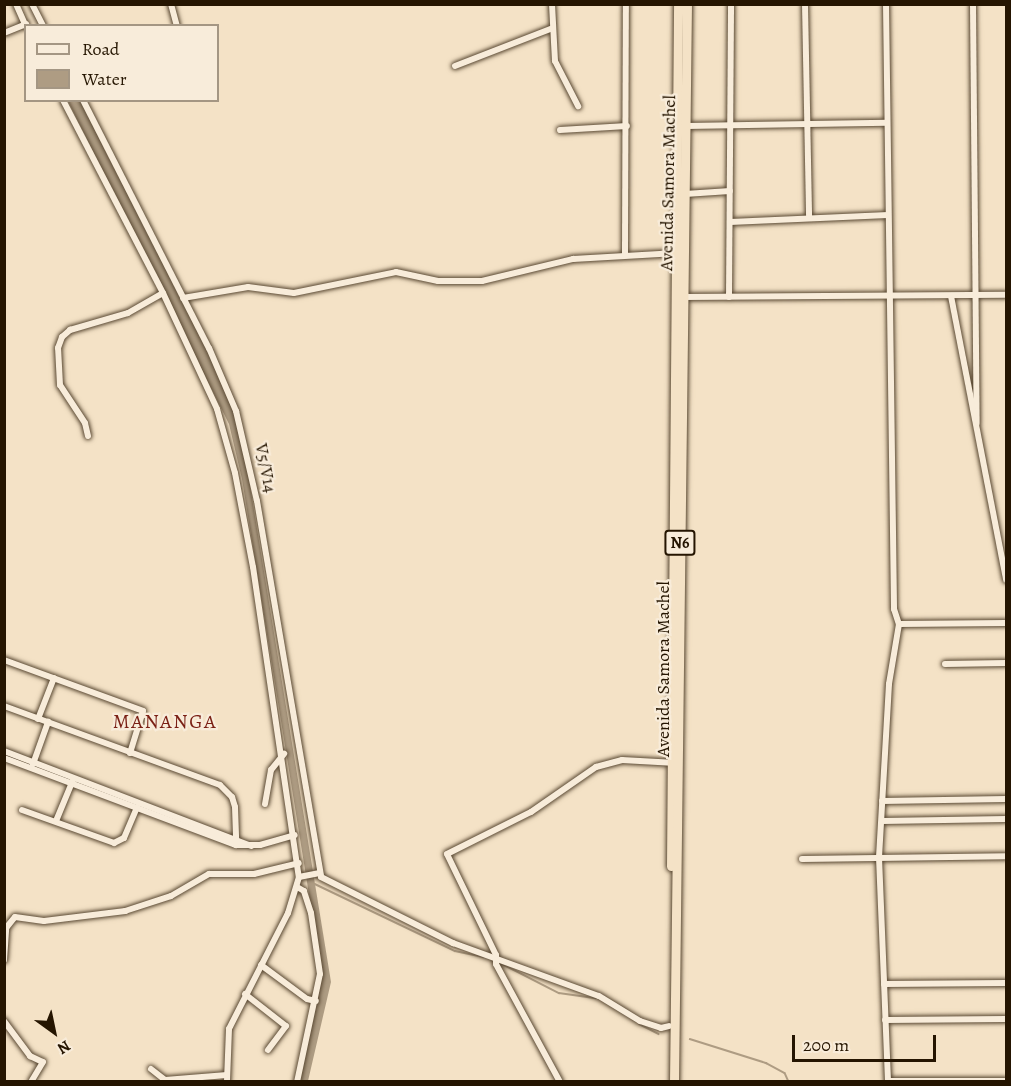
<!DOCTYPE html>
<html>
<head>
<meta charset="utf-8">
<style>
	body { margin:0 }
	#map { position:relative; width:1011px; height:1086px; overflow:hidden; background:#f4e2c6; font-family:Alegreya,serif }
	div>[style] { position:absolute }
	.water>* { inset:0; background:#ae9c83 }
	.stream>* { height:1.5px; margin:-0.75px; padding:0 0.75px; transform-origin:0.75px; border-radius:0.75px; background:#ae9c83 }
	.roads { filter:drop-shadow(0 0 2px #594832) drop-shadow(0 0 2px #594832) }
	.minor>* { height:6px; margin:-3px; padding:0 3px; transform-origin:3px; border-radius:3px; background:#f8ecda }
	.highway>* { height:9px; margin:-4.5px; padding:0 4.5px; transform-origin:4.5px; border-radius:4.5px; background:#f4e2c6 }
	span { translate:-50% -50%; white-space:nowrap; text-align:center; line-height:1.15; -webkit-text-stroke:4.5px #f8ecda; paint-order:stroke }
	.shield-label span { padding:2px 4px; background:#f8ecda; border:2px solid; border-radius:4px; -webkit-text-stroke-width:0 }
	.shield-label { font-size:16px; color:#251501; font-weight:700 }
	.street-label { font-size:18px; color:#251501 }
	.neighbourhood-label { font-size:20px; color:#7a1f14; letter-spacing:1.5px }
	.frame { position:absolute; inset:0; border:6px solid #251501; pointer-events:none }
	.legend { position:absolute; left:24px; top:24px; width:195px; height:78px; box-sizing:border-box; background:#f8ecda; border:2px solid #a49683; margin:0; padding:8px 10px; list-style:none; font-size:18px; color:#251501 }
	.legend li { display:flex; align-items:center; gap:12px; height:30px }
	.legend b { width:30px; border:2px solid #a49683 }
	.north { position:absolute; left:24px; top:1002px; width:60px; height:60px; -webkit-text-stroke:4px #f8ecda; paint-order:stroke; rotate:147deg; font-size:16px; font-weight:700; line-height:24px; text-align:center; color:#251501 }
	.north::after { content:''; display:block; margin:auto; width:21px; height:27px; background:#251501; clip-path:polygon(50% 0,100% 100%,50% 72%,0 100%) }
	.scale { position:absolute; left:792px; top:1035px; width:144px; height:27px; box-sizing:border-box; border:3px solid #251501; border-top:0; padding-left:8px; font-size:18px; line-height:21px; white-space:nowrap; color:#251501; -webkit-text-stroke:4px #f8ecda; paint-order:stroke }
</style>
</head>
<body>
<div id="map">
	<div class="water">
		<i style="clip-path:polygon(68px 101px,80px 101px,207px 350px,233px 407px,244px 449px,331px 982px,308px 1081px,299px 1081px,322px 975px,242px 479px,229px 424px)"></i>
	</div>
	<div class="stream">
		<i style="left:315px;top:884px;width:155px;rotate:25.6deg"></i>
		<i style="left:455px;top:951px;width:29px;rotate:12deg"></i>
		<i style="left:504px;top:965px;width:62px;rotate:27deg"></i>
		<i style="left:559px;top:993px;width:37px;rotate:8deg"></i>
		<i style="left:639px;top:1024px;width:22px;rotate:27deg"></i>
		<i style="left:690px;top:1039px;width:80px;rotate:17.5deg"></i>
		<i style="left:766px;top:1063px;width:21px;rotate:28deg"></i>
		<i style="left:785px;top:1073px;width:10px;rotate:66deg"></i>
	</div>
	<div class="roads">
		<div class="minor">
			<i style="left:16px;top:4px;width:24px;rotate:66deg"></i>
			<i style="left:32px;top:4px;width:25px;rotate:63deg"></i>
			<i style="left:171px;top:4px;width:23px;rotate:75deg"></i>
			<i style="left:552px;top:4px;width:57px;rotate:87deg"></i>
			<i style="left:555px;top:61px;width:51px;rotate:62.9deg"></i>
			<i style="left:805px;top:4px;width:213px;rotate:88.9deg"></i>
			<i style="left:886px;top:4px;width:605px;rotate:89.24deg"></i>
			<i style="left:894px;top:609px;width:16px;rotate:72deg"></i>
			<i style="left:899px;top:624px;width:61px;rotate:99.5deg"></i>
			<i style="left:889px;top:684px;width:173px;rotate:93.3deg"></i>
			<i style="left:879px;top:857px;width:225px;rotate:87.7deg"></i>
			<i style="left:973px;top:4px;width:419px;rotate:89.5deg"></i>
			<i style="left:4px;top:33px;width:24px;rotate:-22deg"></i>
			<i style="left:455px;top:66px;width:105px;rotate:-21.2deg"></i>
			<i style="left:63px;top:100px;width:217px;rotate:62.6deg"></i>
			<i style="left:163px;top:293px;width:128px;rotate:65deg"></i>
			<i style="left:217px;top:409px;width:66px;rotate:74.3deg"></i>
			<i style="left:235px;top:473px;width:96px;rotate:79.2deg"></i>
			<i style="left:253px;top:567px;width:313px;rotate:81.6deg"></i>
			<i style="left:299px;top:877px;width:38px;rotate:107deg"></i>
			<i style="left:288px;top:913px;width:130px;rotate:117deg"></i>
			<i style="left:229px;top:1029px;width:53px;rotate:92.2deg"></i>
			<i style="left:83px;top:100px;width:278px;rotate:63.1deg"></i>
			<i style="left:209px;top:348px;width:69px;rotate:66.8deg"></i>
			<i style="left:236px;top:411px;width:92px;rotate:76.9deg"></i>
			<i style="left:257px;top:501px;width:381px;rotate:80.3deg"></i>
			<i style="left:321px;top:877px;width:148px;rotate:26.6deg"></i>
			<i style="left:453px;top:943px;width:155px;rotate:20deg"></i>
			<i style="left:599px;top:996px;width:48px;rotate:31.4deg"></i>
			<i style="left:640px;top:1021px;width:22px;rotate:18deg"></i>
			<i style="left:661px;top:1028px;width:8px;rotate:-14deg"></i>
			<i style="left:686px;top:126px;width:201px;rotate:-0.9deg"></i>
			<i style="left:560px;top:130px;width:67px;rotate:-3.4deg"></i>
			<i style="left:685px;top:194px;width:45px;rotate:-3.8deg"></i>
			<i style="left:730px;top:222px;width:158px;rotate:-2.5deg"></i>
			<i style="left:625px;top:254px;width:250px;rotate:-89.8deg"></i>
			<i style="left:951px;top:296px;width:289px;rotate:79deg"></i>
			<i style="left:683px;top:297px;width:323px;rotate:-0.4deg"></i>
			<i style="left:729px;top:297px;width:293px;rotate:-89.6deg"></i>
			<i style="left:183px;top:298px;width:66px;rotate:-9.6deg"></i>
			<i style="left:248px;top:287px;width:46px;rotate:7.4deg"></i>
			<i style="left:294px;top:293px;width:104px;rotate:-11.6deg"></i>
			<i style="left:396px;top:272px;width:43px;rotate:12.1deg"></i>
			<i style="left:438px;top:281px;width:44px"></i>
			<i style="left:482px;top:281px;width:94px;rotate:-13.6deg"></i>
			<i style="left:573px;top:259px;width:104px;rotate:-3.3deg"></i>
			<i style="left:88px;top:436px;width:13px;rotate:-103deg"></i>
			<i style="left:85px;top:423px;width:45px;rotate:-123.3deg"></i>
			<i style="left:60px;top:385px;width:37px;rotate:-93deg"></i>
			<i style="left:58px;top:348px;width:12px;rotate:-70deg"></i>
			<i style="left:62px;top:337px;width:11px;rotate:-41deg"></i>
			<i style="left:70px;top:330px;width:60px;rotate:-16.3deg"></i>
			<i style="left:128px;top:313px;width:40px;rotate:-29.7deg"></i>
			<i style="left:899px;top:624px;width:107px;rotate:-0.5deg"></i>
			<i style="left:4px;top:660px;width:148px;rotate:20.1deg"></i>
			<i style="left:143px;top:711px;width:44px;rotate:107.2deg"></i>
			<i style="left:945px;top:664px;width:61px;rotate:-0.9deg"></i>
			<i style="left:4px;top:706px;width:230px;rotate:20.1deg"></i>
			<i style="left:220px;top:785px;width:17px;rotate:45deg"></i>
			<i style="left:232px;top:797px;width:10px;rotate:73deg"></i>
			<i style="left:235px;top:807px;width:38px;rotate:88deg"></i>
			<i style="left:38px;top:719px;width:44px;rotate:-68.7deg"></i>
			<i style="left:4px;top:751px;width:265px;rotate:21deg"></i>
			<i style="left:4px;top:758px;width:248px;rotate:20.6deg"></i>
			<i style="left:236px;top:845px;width:24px"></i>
			<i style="left:260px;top:845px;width:36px;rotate:-16deg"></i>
			<i style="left:33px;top:764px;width:45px;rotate:-70.3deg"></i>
			<i style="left:882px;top:801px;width:124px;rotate:-0.9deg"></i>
			<i style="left:265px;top:804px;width:35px;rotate:-80deg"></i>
			<i style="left:271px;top:770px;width:21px;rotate:-51deg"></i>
			<i style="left:22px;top:810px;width:98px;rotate:19.7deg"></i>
			<i style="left:114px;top:843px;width:11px;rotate:-27deg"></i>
			<i style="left:124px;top:838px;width:33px;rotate:-67deg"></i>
			<i style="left:56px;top:821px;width:44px;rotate:-67.5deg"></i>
			<i style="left:882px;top:821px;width:124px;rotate:-0.9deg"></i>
			<i style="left:802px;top:859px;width:204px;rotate:-0.8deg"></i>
			<i style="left:299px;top:877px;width:21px;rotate:-11deg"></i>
			<i style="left:4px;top:960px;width:32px;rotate:-86deg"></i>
			<i style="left:6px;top:928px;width:14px;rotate:-51deg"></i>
			<i style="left:15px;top:917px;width:29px;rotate:8deg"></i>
			<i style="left:44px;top:921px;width:82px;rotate:-7deg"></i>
			<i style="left:125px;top:911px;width:48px;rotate:-18.1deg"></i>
			<i style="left:171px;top:896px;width:44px;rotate:-30.1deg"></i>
			<i style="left:209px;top:874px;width:45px"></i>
			<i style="left:254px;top:874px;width:46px;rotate:-13.7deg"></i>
			<i style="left:261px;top:965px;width:57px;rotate:36.5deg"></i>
			<i style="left:307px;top:999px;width:9px;rotate:13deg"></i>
			<i style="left:884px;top:984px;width:122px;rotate:-0.5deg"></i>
			<i style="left:245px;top:994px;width:52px;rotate:38deg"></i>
			<i style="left:286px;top:1026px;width:30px;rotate:127deg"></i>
			<i style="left:885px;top:1020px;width:121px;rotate:-0.5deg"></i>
			<i style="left:4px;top:1021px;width:44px;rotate:53.4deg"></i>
			<i style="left:30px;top:1056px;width:14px;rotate:25deg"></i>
			<i style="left:43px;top:1062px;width:23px;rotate:121deg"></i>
			<i style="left:151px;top:1069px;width:18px;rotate:38deg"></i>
			<i style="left:165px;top:1080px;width:62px;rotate:-4.6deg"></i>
			<i style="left:888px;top:1081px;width:118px"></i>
			<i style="left:297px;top:1082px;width:110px;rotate:-78deg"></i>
			<i style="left:320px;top:974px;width:62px;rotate:-98.4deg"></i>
			<i style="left:311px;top:913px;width:23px;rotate:-108deg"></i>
			<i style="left:304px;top:891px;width:8px;rotate:-150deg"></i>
			<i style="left:560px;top:1082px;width:134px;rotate:-118.5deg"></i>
			<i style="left:496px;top:964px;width:9px;rotate:-90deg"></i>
			<i style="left:496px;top:955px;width:112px;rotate:-115.9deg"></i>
			<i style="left:447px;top:854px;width:94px;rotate:-26.6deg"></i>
			<i style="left:531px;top:812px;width:79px;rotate:-34.7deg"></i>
			<i style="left:596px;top:767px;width:27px;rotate:-15deg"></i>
			<i style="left:622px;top:760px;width:54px;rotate:3.2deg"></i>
		</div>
		<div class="highway">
			<i style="left:671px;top:866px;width:862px;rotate:-89.53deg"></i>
			<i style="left:674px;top:1082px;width:1078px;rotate:-89.31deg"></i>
		</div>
	</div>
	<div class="shield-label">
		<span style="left:680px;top:543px">N6</span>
	</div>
	<div class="street-label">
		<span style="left:668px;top:183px;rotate:-89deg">Avenida Samora Machel</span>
		<span style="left:266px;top:468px;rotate:79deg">V5/V14</span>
		<span style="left:663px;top:669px;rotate:-90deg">Avenida Samora Machel</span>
	</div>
	<div class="neighbourhood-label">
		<span style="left:165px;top:721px">MANANGA</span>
	</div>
	<div class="frame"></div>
	<ul class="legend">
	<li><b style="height:8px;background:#f8ecda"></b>Road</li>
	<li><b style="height:16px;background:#ae9c83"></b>Water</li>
	</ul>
	<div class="north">N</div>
	<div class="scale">200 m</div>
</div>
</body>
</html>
